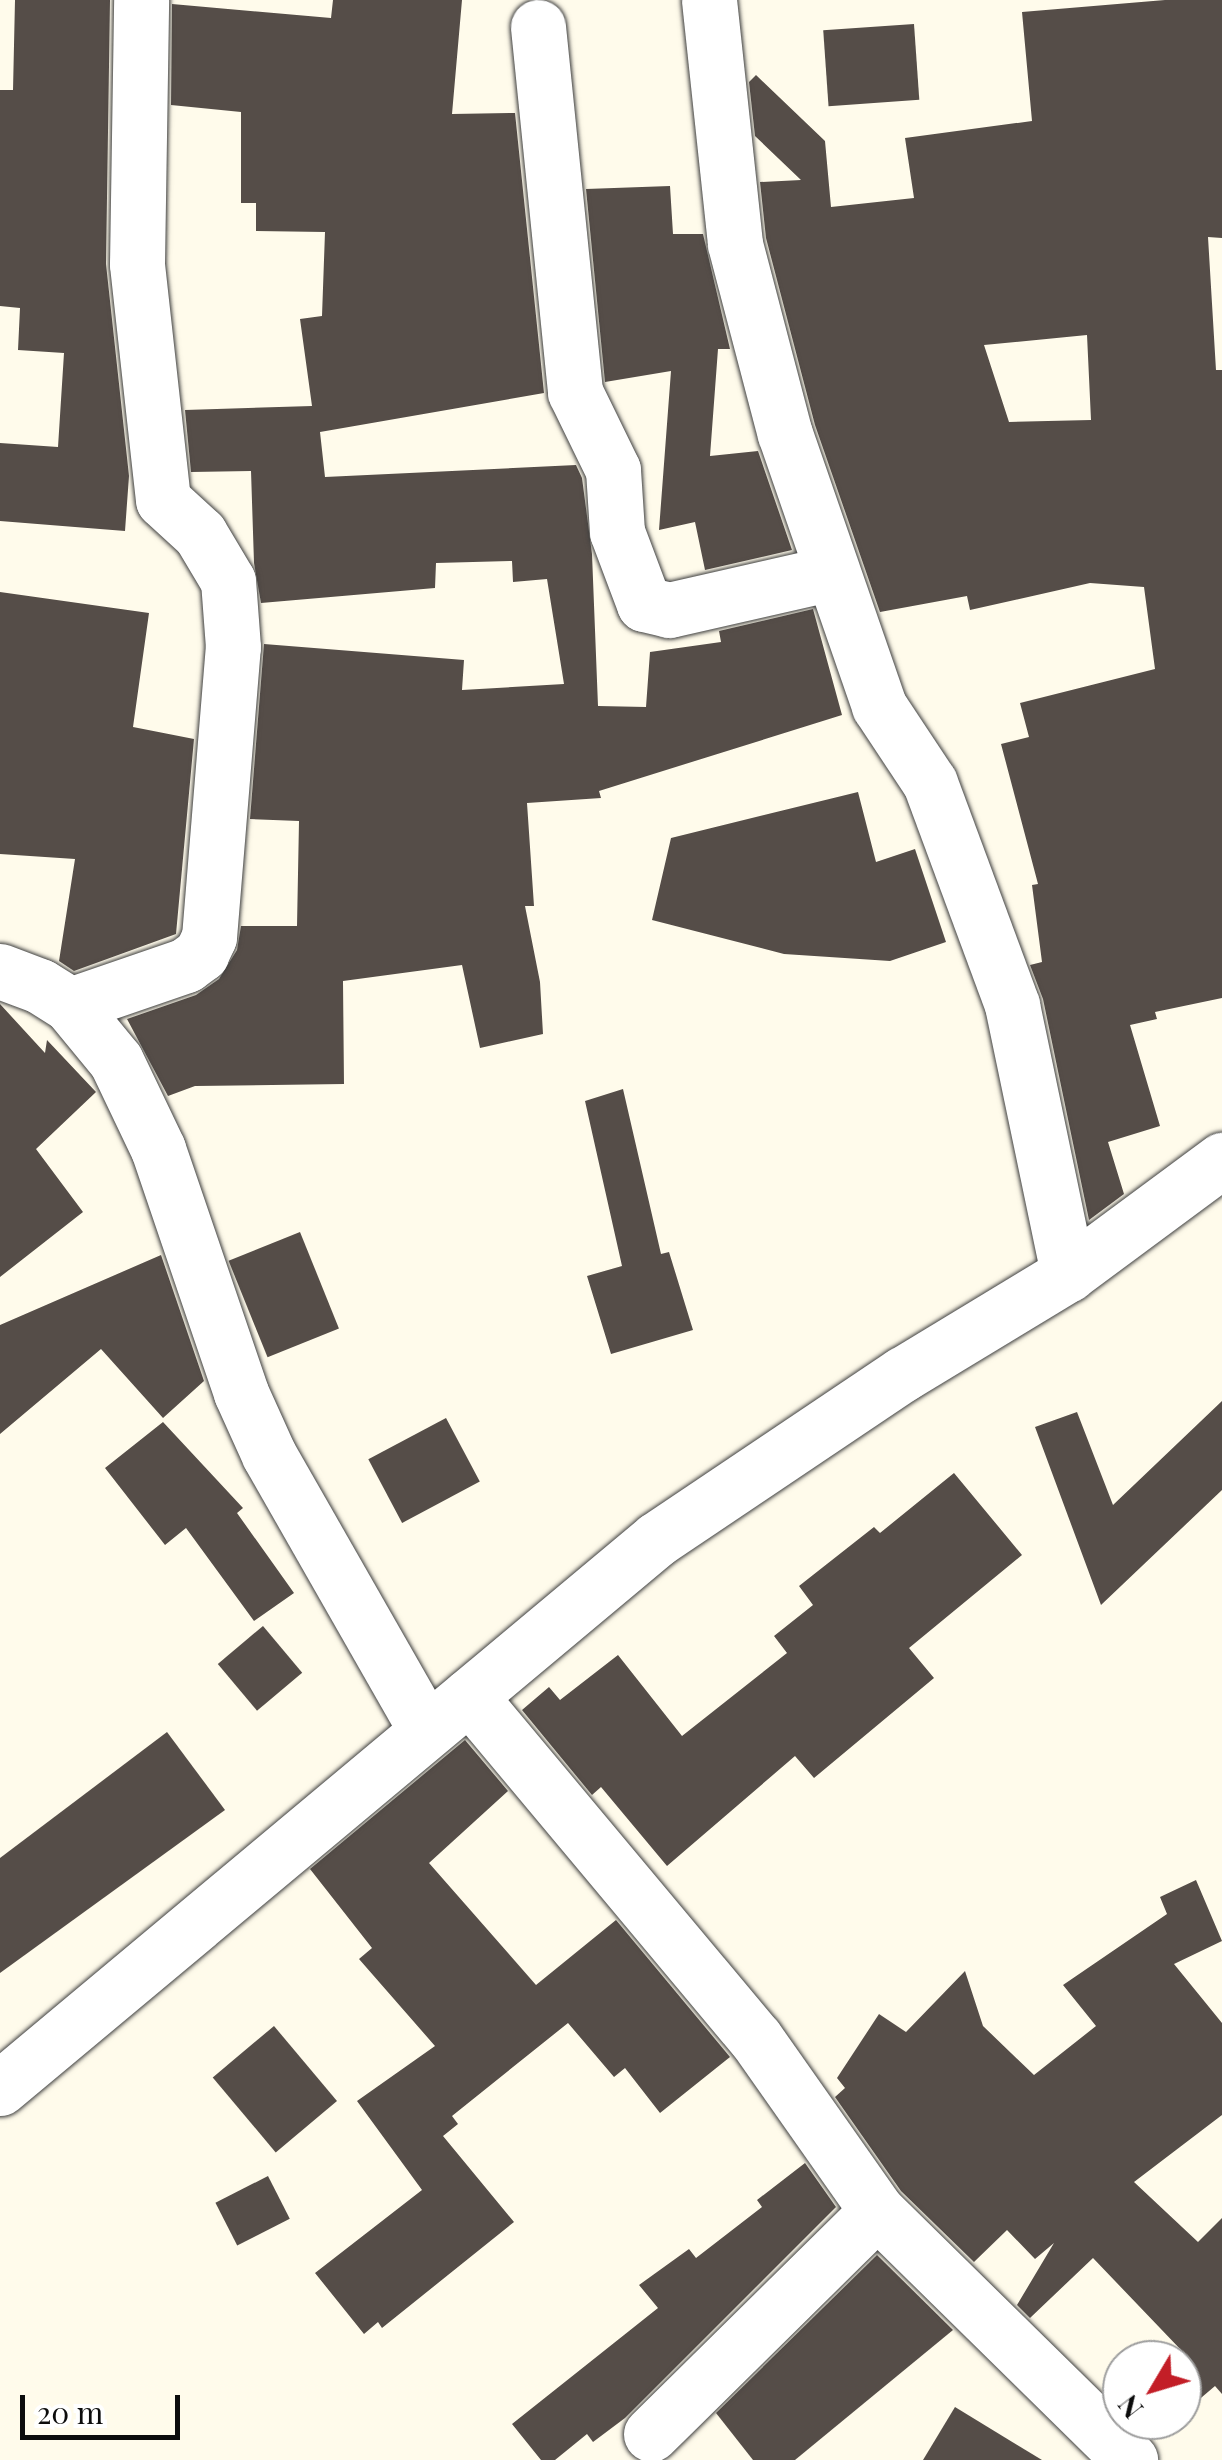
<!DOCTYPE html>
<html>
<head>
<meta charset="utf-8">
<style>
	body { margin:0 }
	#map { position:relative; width:1222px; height:2460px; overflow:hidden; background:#fffbeb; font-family:"Playfair Display",serif }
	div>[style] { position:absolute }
	.building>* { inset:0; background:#554d48; transform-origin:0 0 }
	.roads { filter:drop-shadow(0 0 2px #3f3f3f) drop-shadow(0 0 2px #3f3f3f) }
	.minor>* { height:55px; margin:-27.5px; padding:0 27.5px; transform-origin:27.5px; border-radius:27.5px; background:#fff }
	span { translate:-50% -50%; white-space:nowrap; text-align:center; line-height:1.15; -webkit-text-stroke:10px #fff; paint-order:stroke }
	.north { position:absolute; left:1102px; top:2340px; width:100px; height:100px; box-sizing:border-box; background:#fff; border:2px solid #9e9e9e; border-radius:50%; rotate:232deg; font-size:28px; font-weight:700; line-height:40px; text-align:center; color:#0c0c0c }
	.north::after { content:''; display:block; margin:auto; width:35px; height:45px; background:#c31e27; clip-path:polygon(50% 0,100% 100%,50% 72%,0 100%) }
	.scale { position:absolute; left:20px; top:2395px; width:160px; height:45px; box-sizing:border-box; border:5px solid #0c0c0c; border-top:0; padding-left:12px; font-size:30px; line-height:35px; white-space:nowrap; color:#0c0c0c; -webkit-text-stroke:8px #fff; paint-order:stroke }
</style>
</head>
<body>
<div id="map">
	<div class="building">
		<i style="clip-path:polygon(15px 0,110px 0,106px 264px,129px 476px,125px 531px,0 521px,0 443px,58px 447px,64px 353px,18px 350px,20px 308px,0 306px,0 90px,13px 90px)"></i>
		<i style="clip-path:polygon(333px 0,462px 0,452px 114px,515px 113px,544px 393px,320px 432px,325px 477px,576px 465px,582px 478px,592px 554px,598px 706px,646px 707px,650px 652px,721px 642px,719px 631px,813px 609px,842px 715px,599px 791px,601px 798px,527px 803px,534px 906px,525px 906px,540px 982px,543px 1034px,480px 1048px,462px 965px,343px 981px,344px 1084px,195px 1086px,168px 1096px,127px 1019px,196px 995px,219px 979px,237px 950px,241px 926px,297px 926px,299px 821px,250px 819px,264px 644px,464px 660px,462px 690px,564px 684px,547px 579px,513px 582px,512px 561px,436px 563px,435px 588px,261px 603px,254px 563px,251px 471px,191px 472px,185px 410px,312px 406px,300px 319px,322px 316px,325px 232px,256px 231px,256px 203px,241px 203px,241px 112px,171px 105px,172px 4px,331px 18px)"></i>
		<i style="clip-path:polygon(evenodd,1165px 0,1222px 0,1222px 238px,1208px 237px,1216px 370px,1222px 370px,1222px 998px,1155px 1012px,1157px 1019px,1130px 1025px,1160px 1126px,1108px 1142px,1124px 1194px,1089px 1220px,1043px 999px,1030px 965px,1042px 962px,1032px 885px,1038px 884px,1001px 744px,1029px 737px,1020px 703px,1155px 669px,1144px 587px,1090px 583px,970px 610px,967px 596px,880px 612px,815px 425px,766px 238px,760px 182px,801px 180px,755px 136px,749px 82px,756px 75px,825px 141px,831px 207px,914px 198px,905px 138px,1032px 121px,1022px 12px,1165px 0,1087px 335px,1091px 420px,1009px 422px,984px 345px,1087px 335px)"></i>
		<i style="left:914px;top:24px;width:76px;height:91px;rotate:86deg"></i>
		<i style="clip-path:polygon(670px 186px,673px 234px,703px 234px,730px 349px,718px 349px,710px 456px,758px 451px,792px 550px,705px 570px,695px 522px,659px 530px,671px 371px,605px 382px,586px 189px)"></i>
		<i style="clip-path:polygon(0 592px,149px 613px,133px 727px,194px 739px,176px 934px,74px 971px,59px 961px,75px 859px,0 854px)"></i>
		<i style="clip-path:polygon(858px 792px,876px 862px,915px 849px,946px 942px,890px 961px,784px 954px,652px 920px,671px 838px)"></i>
		<i style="clip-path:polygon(0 1004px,45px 1053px,47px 1040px,96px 1092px,36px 1149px,83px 1212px,0 1277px)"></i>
		<i style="clip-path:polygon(623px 1089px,661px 1254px,669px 1252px,693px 1330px,611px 1354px,587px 1276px,622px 1266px,585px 1101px)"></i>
		<i style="left:300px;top:1232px;width:104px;height:77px;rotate:68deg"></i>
		<i style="clip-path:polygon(161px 1255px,204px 1381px,163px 1418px,101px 1349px,0 1434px,0 1325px)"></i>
		<i style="clip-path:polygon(1222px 1401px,1222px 1490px,1101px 1605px,1035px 1427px,1077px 1412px,1113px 1505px)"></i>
		<i style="left:446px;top:1418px;width:72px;height:88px;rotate:62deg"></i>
		<i style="clip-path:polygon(163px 1422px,243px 1508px,237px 1513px,294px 1593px,254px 1621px,186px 1528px,165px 1545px,105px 1468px)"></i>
		<i style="clip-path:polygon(954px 1473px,1022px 1555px,909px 1648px,934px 1678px,814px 1778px,795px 1756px,667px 1866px,601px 1787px,592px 1795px,522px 1710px,549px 1687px,560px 1700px,618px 1655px,682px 1736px,787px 1653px,774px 1636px,813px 1605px,799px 1586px,874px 1527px,880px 1533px)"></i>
		<i style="left:263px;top:1626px;width:61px;height:59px;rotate:50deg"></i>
		<i style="clip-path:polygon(167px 1732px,225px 1810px,0 1973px,0 1858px)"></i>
		<i style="clip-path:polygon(465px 1740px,508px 1791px,429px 1863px,536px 1985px,616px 1920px,730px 2057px,660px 2113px,625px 2068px,614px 2077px,568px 2023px,452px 2116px,458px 2124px,443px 2136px,514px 2222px,382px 2328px,378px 2322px,364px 2334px,315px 2273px,422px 2190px,357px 2101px,435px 2046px,359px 1959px,372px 1948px,310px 1869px)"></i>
		<i style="clip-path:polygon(1196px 1880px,1222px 1941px,1174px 1964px,1222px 2023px,1222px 2115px,1134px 2182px,1198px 2242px,1222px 2218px,1222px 2394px,1215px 2386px,1182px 2414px,1182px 2360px,1171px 2360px,1182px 2351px,1093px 2258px,1030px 2318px,1017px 2305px,1054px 2243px,1035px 2259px,1007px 2230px,974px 2262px,901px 2191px,835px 2097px,845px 2088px,837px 2078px,879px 2014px,906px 2032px,965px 1971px,983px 2026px,1034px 2075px,1096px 2026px,1063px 1985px,1167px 1914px,1160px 1897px)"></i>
		<i style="left:274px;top:2026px;width:98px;height:80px;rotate:50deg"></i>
		<i style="clip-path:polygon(805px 2163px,836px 2207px,625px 2418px,593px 2442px,587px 2434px,555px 2460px,541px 2460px,512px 2424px,658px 2308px,639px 2285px,689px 2249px,696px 2258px,762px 2207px,757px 2200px)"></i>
		<i style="left:268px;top:2176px;width:48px;height:59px;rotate:63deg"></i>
		<i style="clip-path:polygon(877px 2255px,953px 2330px,795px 2460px,753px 2460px,716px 2413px)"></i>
		<i style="clip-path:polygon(955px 2407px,1042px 2460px,923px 2460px)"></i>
	</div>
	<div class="roads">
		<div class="minor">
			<i style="left:709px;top:0;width:245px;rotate:83.9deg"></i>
			<i style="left:735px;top:244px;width:196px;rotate:75.3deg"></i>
			<i style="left:785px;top:434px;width:288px;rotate:70.9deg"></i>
			<i style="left:879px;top:706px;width:92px;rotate:56.5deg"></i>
			<i style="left:930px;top:783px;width:237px;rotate:69.7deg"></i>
			<i style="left:1012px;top:1005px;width:275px;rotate:78.2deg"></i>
			<i style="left:538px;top:27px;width:367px;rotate:84.2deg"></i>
			<i style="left:575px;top:392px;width:87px;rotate:64deg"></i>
			<i style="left:613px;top:470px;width:62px;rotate:86.3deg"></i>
			<i style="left:617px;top:532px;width:77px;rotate:69.4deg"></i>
			<i style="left:644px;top:604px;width:26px;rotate:13deg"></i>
			<i style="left:669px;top:610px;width:167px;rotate:-12.8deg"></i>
			<i style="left:0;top:971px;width:43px;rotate:20.6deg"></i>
			<i style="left:40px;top:986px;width:36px;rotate:32deg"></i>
			<i style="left:70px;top:1005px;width:72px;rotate:50.6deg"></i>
			<i style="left:116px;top:1061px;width:98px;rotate:64.5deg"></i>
			<i style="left:158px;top:1149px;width:258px;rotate:71.2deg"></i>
			<i style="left:241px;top:1393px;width:68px;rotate:65.7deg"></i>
			<i style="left:269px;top:1455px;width:317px;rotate:60.3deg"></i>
			<i style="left:70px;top:1005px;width:123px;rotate:-19deg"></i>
			<i style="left:186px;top:965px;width:19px;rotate:-36deg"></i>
			<i style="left:201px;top:954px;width:19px;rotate:-65deg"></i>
			<i style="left:209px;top:937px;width:291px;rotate:-85.3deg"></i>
			<i style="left:233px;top:647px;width:66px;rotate:-94.3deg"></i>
			<i style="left:228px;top:581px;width:55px;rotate:-120.8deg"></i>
			<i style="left:200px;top:534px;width:50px;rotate:-137.4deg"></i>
			<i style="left:163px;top:500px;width:237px;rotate:-96.3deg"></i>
			<i style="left:137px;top:264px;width:264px;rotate:-89.1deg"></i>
			<i style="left:469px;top:1696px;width:447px;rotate:50.1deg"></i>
			<i style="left:756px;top:2039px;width:210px;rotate:54.9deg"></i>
			<i style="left:877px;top:2211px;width:355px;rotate:44.5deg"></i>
			<i style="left:0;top:2088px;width:856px;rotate:-39.88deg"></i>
			<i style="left:657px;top:1539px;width:296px;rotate:-33.9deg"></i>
			<i style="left:903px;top:1374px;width:193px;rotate:-31.2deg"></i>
			<i style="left:1068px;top:1274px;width:192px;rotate:-36.5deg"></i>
			<i style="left:651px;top:2434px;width:317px;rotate:-44.6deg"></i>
		</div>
	</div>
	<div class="north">N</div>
	<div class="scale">20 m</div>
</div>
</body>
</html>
